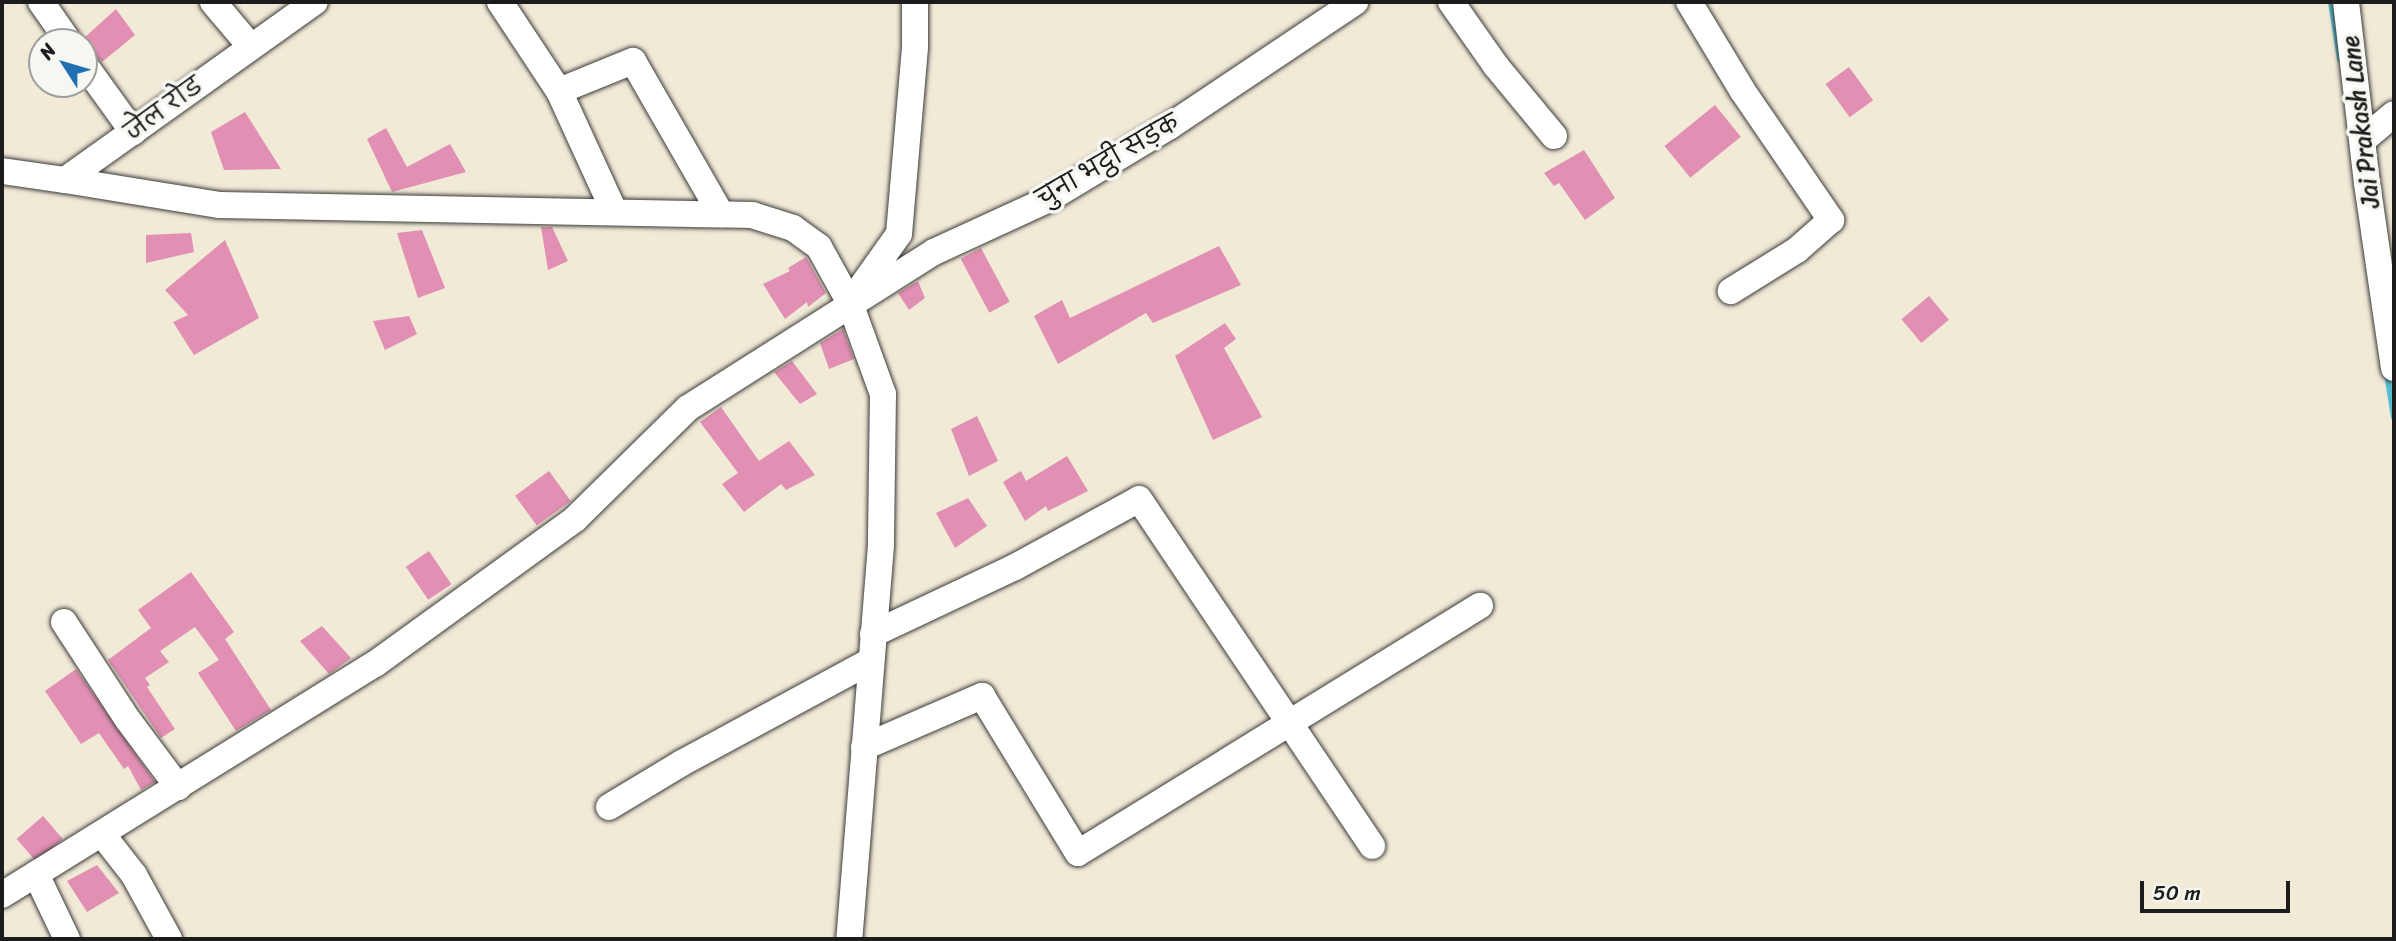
<!DOCTYPE html>
<html>
<head>
<meta charset="utf-8">
<style>
	body { margin:0 }
	#map { position:relative; width:2396px; height:941px; overflow:hidden; background:#f0ead7; font-family:Sriracha,"Playpen Sans Deva",sans-serif }
	div>[style] { position:absolute }
	.stream>* { height:6px; margin:-3px; padding:0 3px; transform-origin:3px; border-radius:3px; background:#54bdd0 }
	.building>* { inset:0; background:#e190b3; transform-origin:0 0 }
	.roads { filter:drop-shadow(0 0 2px #3c3b38) drop-shadow(0 0 2px #3c3b38) }
	.minor>* { height:26px; margin:-13px; padding:0 13px; transform-origin:13px; border-radius:13px; background:#fff }
	span { translate:-50% -50%; white-space:nowrap; text-align:center; line-height:1.15; -webkit-text-stroke:7px #f6f6f2; paint-order:stroke }
	.street-label { font-size:24px; color:#1c1c1c }
	.frame { position:absolute; inset:0; border:4px solid #1c1c1c; pointer-events:none }
	.north { position:absolute; left:28px; top:28px; width:70px; height:70px; box-sizing:border-box; background:#f6f6f2; border:2px solid #9f9f9c; border-radius:50%; rotate:307deg; font-size:19px; font-weight:700; line-height:28px; text-align:center; color:#1c1c1c }
	.north::after { content:''; display:block; margin:auto; width:24px; height:32px; background:#1f6fb2; clip-path:polygon(50% 0,100% 100%,50% 72%,0 100%) }
	.scale { position:absolute; left:2140px; top:881px; width:150px; height:32px; box-sizing:border-box; border:4px solid #1c1c1c; border-top:0; padding-left:9px; font-size:21px; line-height:24px; white-space:nowrap; color:#1c1c1c; -webkit-text-stroke:5px #f6f6f2; paint-order:stroke }
</style>
</head>
<body>
<div id="map">
	<div class="stream">
		<i style="left:2331px;top:2px;width:58px;rotate:81deg"></i>
		<i style="left:2387px;top:374px;width:44px;rotate:80.8deg"></i>
	</div>
	<div class="building">
		<i style="clip-path:polygon(116px 9px,135px 35px,102px 62px,91px 50px,84px 48px,84px 38px)"></i>
		<i style="left:1849px;top:67px;width:41px;height:29px;rotate:54deg"></i>
		<i style="left:1715px;top:105px;width:41px;height:65px;rotate:51deg"></i>
		<i style="clip-path:polygon(245px 112px,281px 169px,224px 170px,211px 132px)"></i>
		<i style="clip-path:polygon(386px 128px,407px 167px,450px 144px,466px 172px,392px 192px,367px 139px)"></i>
		<i style="clip-path:polygon(1584px 150px,1615px 198px,1585px 220px,1559px 183px,1554px 186px,1544px 173px)"></i>
		<i style="clip-path:polygon(541px 227px,552px 227px,568px 261px,548px 270px)"></i>
		<i style="clip-path:polygon(422px 230px,445px 288px,418px 298px,397px 233px)"></i>
		<i style="clip-path:polygon(191px 233px,194px 252px,146px 263px,146px 235px)"></i>
		<i style="clip-path:polygon(225px 240px,259px 318px,194px 355px,173px 322px,188px 315px,165px 290px)"></i>
		<i style="clip-path:polygon(1219px 246px,1241px 285px,1153px 323px,1146px 313px,1058px 364px,1034px 316px,1062px 300px,1070px 318px)"></i>
		<i style="left:981px;top:248px;width:61px;height:23px;rotate:62deg"></i>
		<i style="clip-path:polygon(806px 257px,826px 293px,808px 307px,807px 302px,785px 319px,763px 284px,790px 271px,788px 268px)"></i>
		<i style="clip-path:polygon(918px 281px,925px 298px,909px 310px,898px 293px)"></i>
		<i style="left:1929px;top:296px;width:31px;height:36px;rotate:50deg"></i>
		<i style="clip-path:polygon(409px 316px,417px 334px,385px 350px,373px 321px)"></i>
		<i style="clip-path:polygon(1225px 323px,1236px 339px,1224px 348px,1262px 417px,1213px 440px,1175px 356px)"></i>
		<i style="clip-path:polygon(843px 329px,854px 359px,829px 369px,820px 343px)"></i>
		<i style="clip-path:polygon(792px 361px,817px 394px,800px 404px,774px 372px)"></i>
		<i style="clip-path:polygon(721px 407px,759px 461px,789px 441px,815px 475px,786px 490px,781px 484px,744px 512px,722px 484px,738px 473px,700px 422px)"></i>
		<i style="clip-path:polygon(977px 416px,998px 461px,969px 476px,951px 429px)"></i>
		<i style="clip-path:polygon(1067px 456px,1088px 491px,1048px 511px,1046px 506px,1025px 521px,1003px 482px,1021px 471px,1026px 481px)"></i>
		<i style="left:549px;top:471px;width:37px;height:42px;rotate:54deg"></i>
		<i style="clip-path:polygon(968px 498px,987px 526px,955px 548px,936px 513px)"></i>
		<i style="left:429px;top:551px;width:40px;height:28px;rotate:56deg"></i>
		<i style="clip-path:polygon(191px 572px,234px 632px,225px 639px,271px 710px,236px 731px,198px 673px,219px 660px,195px 627px,160px 651px,169px 662px,145px 678px,150px 685px,147px 687px,175px 729px,161px 738px,108px 660px,151px 628px,138px 610px)"></i>
		<i style="clip-path:polygon(322px 626px,351px 658px,329px 674px,300px 641px)"></i>
		<i style="clip-path:polygon(76px 669px,155px 782px,141px 790px,128px 766px,124px 769px,99px 733px,81px 744px,45px 691px)"></i>
		<i style="left:43px;top:816px;width:30px;height:35px;rotate:49deg"></i>
		<i style="clip-path:polygon(97px 865px,119px 893px,87px 912px,67px 881px)"></i>
	</div>
	<div class="roads">
		<div class="minor">
			<i style="left:41px;top:2px;width:49px;rotate:55deg"></i>
			<i style="left:213px;top:2px;width:59px;rotate:49.8deg"></i>
			<i style="left:500px;top:2px;width:107px;rotate:56.5deg"></i>
			<i style="left:559px;top:91px;width:80px;rotate:-22.1deg"></i>
			<i style="left:633px;top:61px;width:177px;rotate:60.1deg"></i>
			<i style="left:1451px;top:2px;width:78px;rotate:54.9deg"></i>
			<i style="left:1496px;top:66px;width:91px;rotate:50.4deg"></i>
			<i style="left:1689px;top:2px;width:103px;rotate:58.9deg"></i>
			<i style="left:1742px;top:90px;width:158px;rotate:55.6deg"></i>
			<i style="left:1831px;top:220px;width:45px;rotate:138.6deg"></i>
			<i style="left:1797px;top:250px;width:78px;rotate:148.2deg"></i>
			<i style="left:2346px;top:2px;width:182px;rotate:83.4deg"></i>
			<i style="left:2367px;top:183px;width:187px;rotate:81.7deg"></i>
			<i style="left:84px;top:64px;width:84px;rotate:54.2deg"></i>
			<i style="left:559px;top:91px;width:132px;rotate:65.4deg"></i>
			<i style="left:2363px;top:140px;width:40px;rotate:-40deg"></i>
			<i style="left:2px;top:171px;width:64px;rotate:8.1deg"></i>
			<i style="left:65px;top:180px;width:307px;rotate:-35.5deg"></i>
			<i style="left:65px;top:180px;width:157px;rotate:9.2deg"></i>
			<i style="left:220px;top:205px;width:532px;rotate:1.08deg"></i>
			<i style="left:752px;top:215px;width:43px;rotate:17.6deg"></i>
			<i style="left:793px;top:228px;width:32px;rotate:36deg"></i>
			<i style="left:819px;top:247px;width:64px;rotate:61deg"></i>
			<i style="left:850px;top:303px;width:97px;rotate:70.1deg"></i>
			<i style="left:883px;top:394px;width:151px;rotate:90.8deg"></i>
			<i style="left:881px;top:545px;width:395px;rotate:94.6deg"></i>
			<i style="left:857px;top:293px;width:72px;rotate:-54.6deg"></i>
			<i style="left:899px;top:234px;width:188px;rotate:-85.1deg"></i>
			<i style="left:915px;top:47px;width:45px;rotate:-90deg"></i>
			<i style="left:64px;top:622px;width:117px;rotate:56.9deg"></i>
			<i style="left:128px;top:720px;width:84px;rotate:53.3deg"></i>
			<i style="left:873px;top:634px;width:157px;rotate:-25.3deg"></i>
			<i style="left:1015px;top:567px;width:141px;rotate:-28.7deg"></i>
			<i style="left:1139px;top:499px;width:418px;rotate:56.1deg"></i>
			<i style="left:864px;top:747px;width:129px;rotate:-23.4deg"></i>
			<i style="left:982px;top:696px;width:184px;rotate:58.6deg"></i>
			<i style="left:1078px;top:853px;width:472px;rotate:-31.6deg"></i>
			<i style="left:609px;top:807px;width:85px;rotate:-31.1deg"></i>
			<i style="left:682px;top:763px;width:215px;rotate:-28.4deg"></i>
			<i style="left:102px;top:834px;width:52px;rotate:52deg"></i>
			<i style="left:134px;top:875px;width:73px;rotate:61.3deg"></i>
			<i style="left:36px;top:874px;width:72px;rotate:64.5deg"></i>
			<i style="left:2px;top:895px;width:439px;rotate:-31.8deg"></i>
			<i style="left:375px;top:664px;width:247px;rotate:-35.9deg"></i>
			<i style="left:575px;top:519px;width:158px;rotate:-44.5deg"></i>
			<i style="left:688px;top:408px;width:291px;rotate:-32.4deg"></i>
			<i style="left:934px;top:252px;width:127px;rotate:-24.7deg"></i>
			<i style="left:1049px;top:199px;width:141px;rotate:-31.1deg"></i>
			<i style="left:1170px;top:126px;width:223px;rotate:-33.8deg"></i>
		</div>
	</div>
	<div class="street-label">
		<span style="left:164px;top:109px;rotate:-36deg">जेल रोड</span>
		<span style="left:2361px;top:122px;rotate:-97deg">Jai Prakash Lane</span>
		<span style="left:1108px;top:161px;rotate:-30deg">चुना भट्ठी सड़क</span>
	</div>
	<div class="frame"></div>
	<div class="north">N</div>
	<div class="scale">50 m</div>
</div>
</body>
</html>
